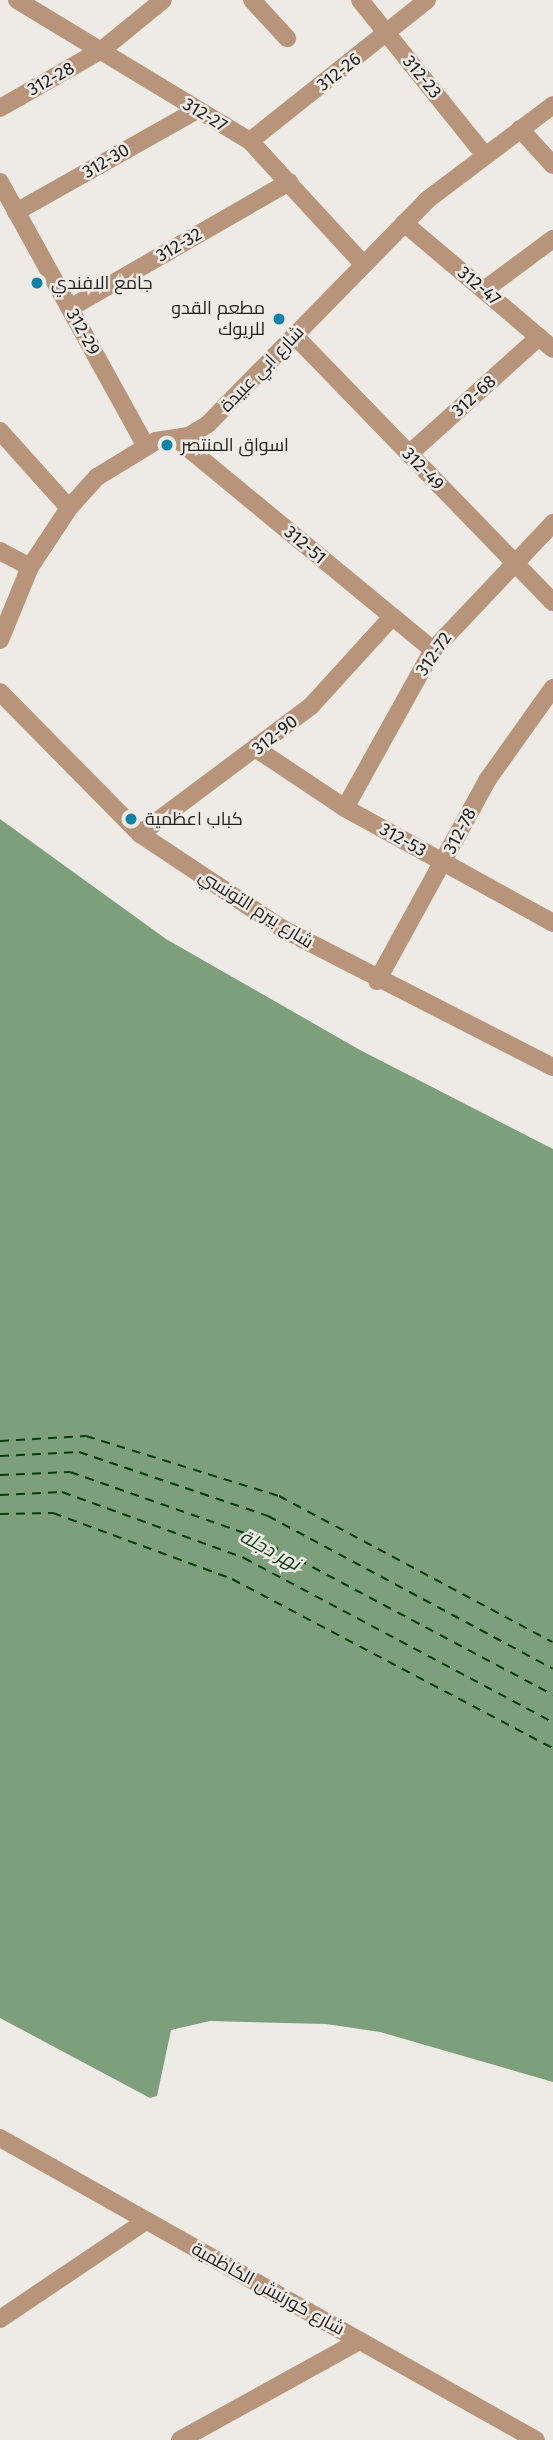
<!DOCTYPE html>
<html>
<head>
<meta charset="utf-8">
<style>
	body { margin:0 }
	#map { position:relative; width:553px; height:2440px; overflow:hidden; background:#eeebe6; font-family:"Fira Sans",Cairo,sans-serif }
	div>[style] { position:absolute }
	.water>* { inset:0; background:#7d9f7b }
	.ferry>* { height:2px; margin-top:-1px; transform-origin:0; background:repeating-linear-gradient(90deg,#083d0b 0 9px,transparent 0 16px) }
	.minor>* { height:18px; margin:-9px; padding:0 9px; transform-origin:9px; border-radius:9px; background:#b8957a }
	.dots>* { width:19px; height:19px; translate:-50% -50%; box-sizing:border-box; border:4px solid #eeebe6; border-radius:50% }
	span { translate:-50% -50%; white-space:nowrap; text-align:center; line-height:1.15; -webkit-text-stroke:5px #eeebe6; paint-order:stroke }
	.street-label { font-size:18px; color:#22211f }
	.poi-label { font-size:18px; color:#22211f }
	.left { translate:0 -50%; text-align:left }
	.right { translate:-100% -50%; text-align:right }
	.water-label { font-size:19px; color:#083d0b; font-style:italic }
</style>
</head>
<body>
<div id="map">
	<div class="water">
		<i style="clip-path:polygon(0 819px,166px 939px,360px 1050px,553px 1149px,553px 2082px,380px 2032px,326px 2024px,210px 2021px,171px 2030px,157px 2096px,150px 2098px,0 2018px)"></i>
	</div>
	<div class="ferry">
		<i style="left:0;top:1441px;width:86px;rotate:-3.3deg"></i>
		<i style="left:86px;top:1436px;width:202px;rotate:17.3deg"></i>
		<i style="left:279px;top:1496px;width:310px;rotate:28.1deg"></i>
		<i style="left:0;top:1456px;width:79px;rotate:-2.9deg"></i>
		<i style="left:79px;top:1452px;width:200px;rotate:18.7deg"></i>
		<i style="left:268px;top:1516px;width:323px;rotate:28.2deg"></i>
		<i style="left:0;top:1475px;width:70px;rotate:-2.5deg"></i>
		<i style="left:70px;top:1472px;width:197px;rotate:19.3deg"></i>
		<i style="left:256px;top:1537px;width:336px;rotate:28deg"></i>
		<i style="left:0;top:1495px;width:62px;rotate:-2.8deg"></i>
		<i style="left:62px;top:1492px;width:194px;rotate:19.9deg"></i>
		<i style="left:244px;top:1558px;width:350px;rotate:28deg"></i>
		<i style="left:0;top:1514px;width:53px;rotate:-1.1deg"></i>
		<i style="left:53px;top:1513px;width:191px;rotate:20.2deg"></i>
		<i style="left:232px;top:1579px;width:363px;rotate:27.8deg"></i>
	</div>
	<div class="minor">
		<i style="left:17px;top:0;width:272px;rotate:31.2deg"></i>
		<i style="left:250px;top:141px;width:167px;rotate:47.4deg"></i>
		<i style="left:252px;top:0;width:52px;rotate:47.4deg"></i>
		<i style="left:360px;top:0;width:198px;rotate:51.2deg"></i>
		<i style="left:0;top:108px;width:119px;rotate:-29.8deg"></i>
		<i style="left:103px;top:49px;width:77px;rotate:-39.2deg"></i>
		<i style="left:520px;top:129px;width:49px;rotate:47.5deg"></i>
		<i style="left:250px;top:141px;width:226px;rotate:-38.5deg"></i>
		<i style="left:0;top:182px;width:302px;rotate:61.1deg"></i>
		<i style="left:16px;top:212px;width:206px;rotate:-29.4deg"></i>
		<i style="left:404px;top:223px;width:195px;rotate:40.2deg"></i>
		<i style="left:484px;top:290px;width:86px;rotate:-36.5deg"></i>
		<i style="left:70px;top:308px;width:253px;rotate:-29.9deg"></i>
		<i style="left:294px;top:335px;width:372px;rotate:45.9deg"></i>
		<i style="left:0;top:431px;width:103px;rotate:48.1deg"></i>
		<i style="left:177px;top:439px;width:332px;rotate:39.5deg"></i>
		<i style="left:409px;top:454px;width:175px;rotate:-42deg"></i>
		<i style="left:0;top:551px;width:34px;rotate:28deg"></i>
		<i style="left:0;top:640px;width:79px;rotate:-67.7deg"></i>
		<i style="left:30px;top:567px;width:71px;rotate:-56.5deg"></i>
		<i style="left:69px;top:508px;width:42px;rotate:-47.9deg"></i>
		<i style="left:97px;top:477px;width:69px;rotate:-31.4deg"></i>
		<i style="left:156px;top:441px;width:33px;rotate:-9deg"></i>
		<i style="left:189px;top:436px;width:22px;rotate:-32deg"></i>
		<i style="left:208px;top:424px;width:313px;rotate:-45.6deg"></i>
		<i style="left:427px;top:200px;width:158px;rotate:-37deg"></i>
		<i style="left:0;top:692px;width:199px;rotate:45.4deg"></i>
		<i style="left:140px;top:834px;width:172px;rotate:33.6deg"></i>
		<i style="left:283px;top:929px;width:303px;rotate:27.1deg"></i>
		<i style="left:258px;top:750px;width:105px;rotate:33.7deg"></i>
		<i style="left:345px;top:808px;width:238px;rotate:28.9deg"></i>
		<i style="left:345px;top:808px;width:181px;rotate:-60.9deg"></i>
		<i style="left:433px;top:650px;width:175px;rotate:-46.6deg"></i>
		<i style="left:140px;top:834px;width:214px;rotate:-36.8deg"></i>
		<i style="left:311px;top:706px;width:120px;rotate:-47.7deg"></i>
		<i style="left:377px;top:981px;width:230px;rotate:-61.2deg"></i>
		<i style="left:488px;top:779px;width:112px;rotate:-54.5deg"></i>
		<i style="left:0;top:2138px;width:615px;rotate:29.4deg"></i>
		<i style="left:0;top:2319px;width:176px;rotate:-33.9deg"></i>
		<i style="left:180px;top:2440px;width:205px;rotate:-28.9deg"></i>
	</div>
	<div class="dots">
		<i style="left:37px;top:283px;background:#1082a9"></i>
		<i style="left:279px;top:319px;background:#1082a9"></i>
		<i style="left:167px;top:445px;background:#1082a9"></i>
		<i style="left:131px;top:819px;background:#1082a9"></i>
	</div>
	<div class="street-label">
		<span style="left:339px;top:72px;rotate:-38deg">312-26</span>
		<span style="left:422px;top:77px;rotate:51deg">312-23</span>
		<span style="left:51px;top:79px;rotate:-29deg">312-28</span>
		<span style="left:205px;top:115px;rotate:31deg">312-27</span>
		<span style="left:106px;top:161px;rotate:-30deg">312-30</span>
		<span style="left:179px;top:245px;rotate:-30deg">312-32</span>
		<span style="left:479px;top:286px;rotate:40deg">312-47</span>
		<span style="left:83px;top:332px;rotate:61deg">312-29</span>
		<span style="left:262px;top:369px;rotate:-46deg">شارع ابي عبيدة</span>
		<span style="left:474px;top:396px;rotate:-42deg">312-68</span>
		<span style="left:423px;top:469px;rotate:46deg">312-49</span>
		<span style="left:305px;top:545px;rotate:40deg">312-51</span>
		<span style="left:434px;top:654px;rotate:-55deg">312-72</span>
		<span style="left:275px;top:735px;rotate:-38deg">312-90</span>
		<span style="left:460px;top:831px;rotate:-62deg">312-78</span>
		<span style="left:403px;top:840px;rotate:29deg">312-53</span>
		<span style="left:256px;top:909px;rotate:32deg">شارع بيرم التونسي</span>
		<span style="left:268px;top:2289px;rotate:29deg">شارع كورنيش الكاظمية</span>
	</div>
	<div class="poi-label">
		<span class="left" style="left:51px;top:283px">جامع الافندي</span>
		<span class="right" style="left:265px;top:319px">مطعم القدو<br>للريوك</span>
		<span class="left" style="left:181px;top:445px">اسواق المنتصر</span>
		<span class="left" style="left:145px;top:819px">كباب اعظمية</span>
	</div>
	<div class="water-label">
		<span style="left:270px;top:1550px;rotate:28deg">نهر دجلة</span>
	</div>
</div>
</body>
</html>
